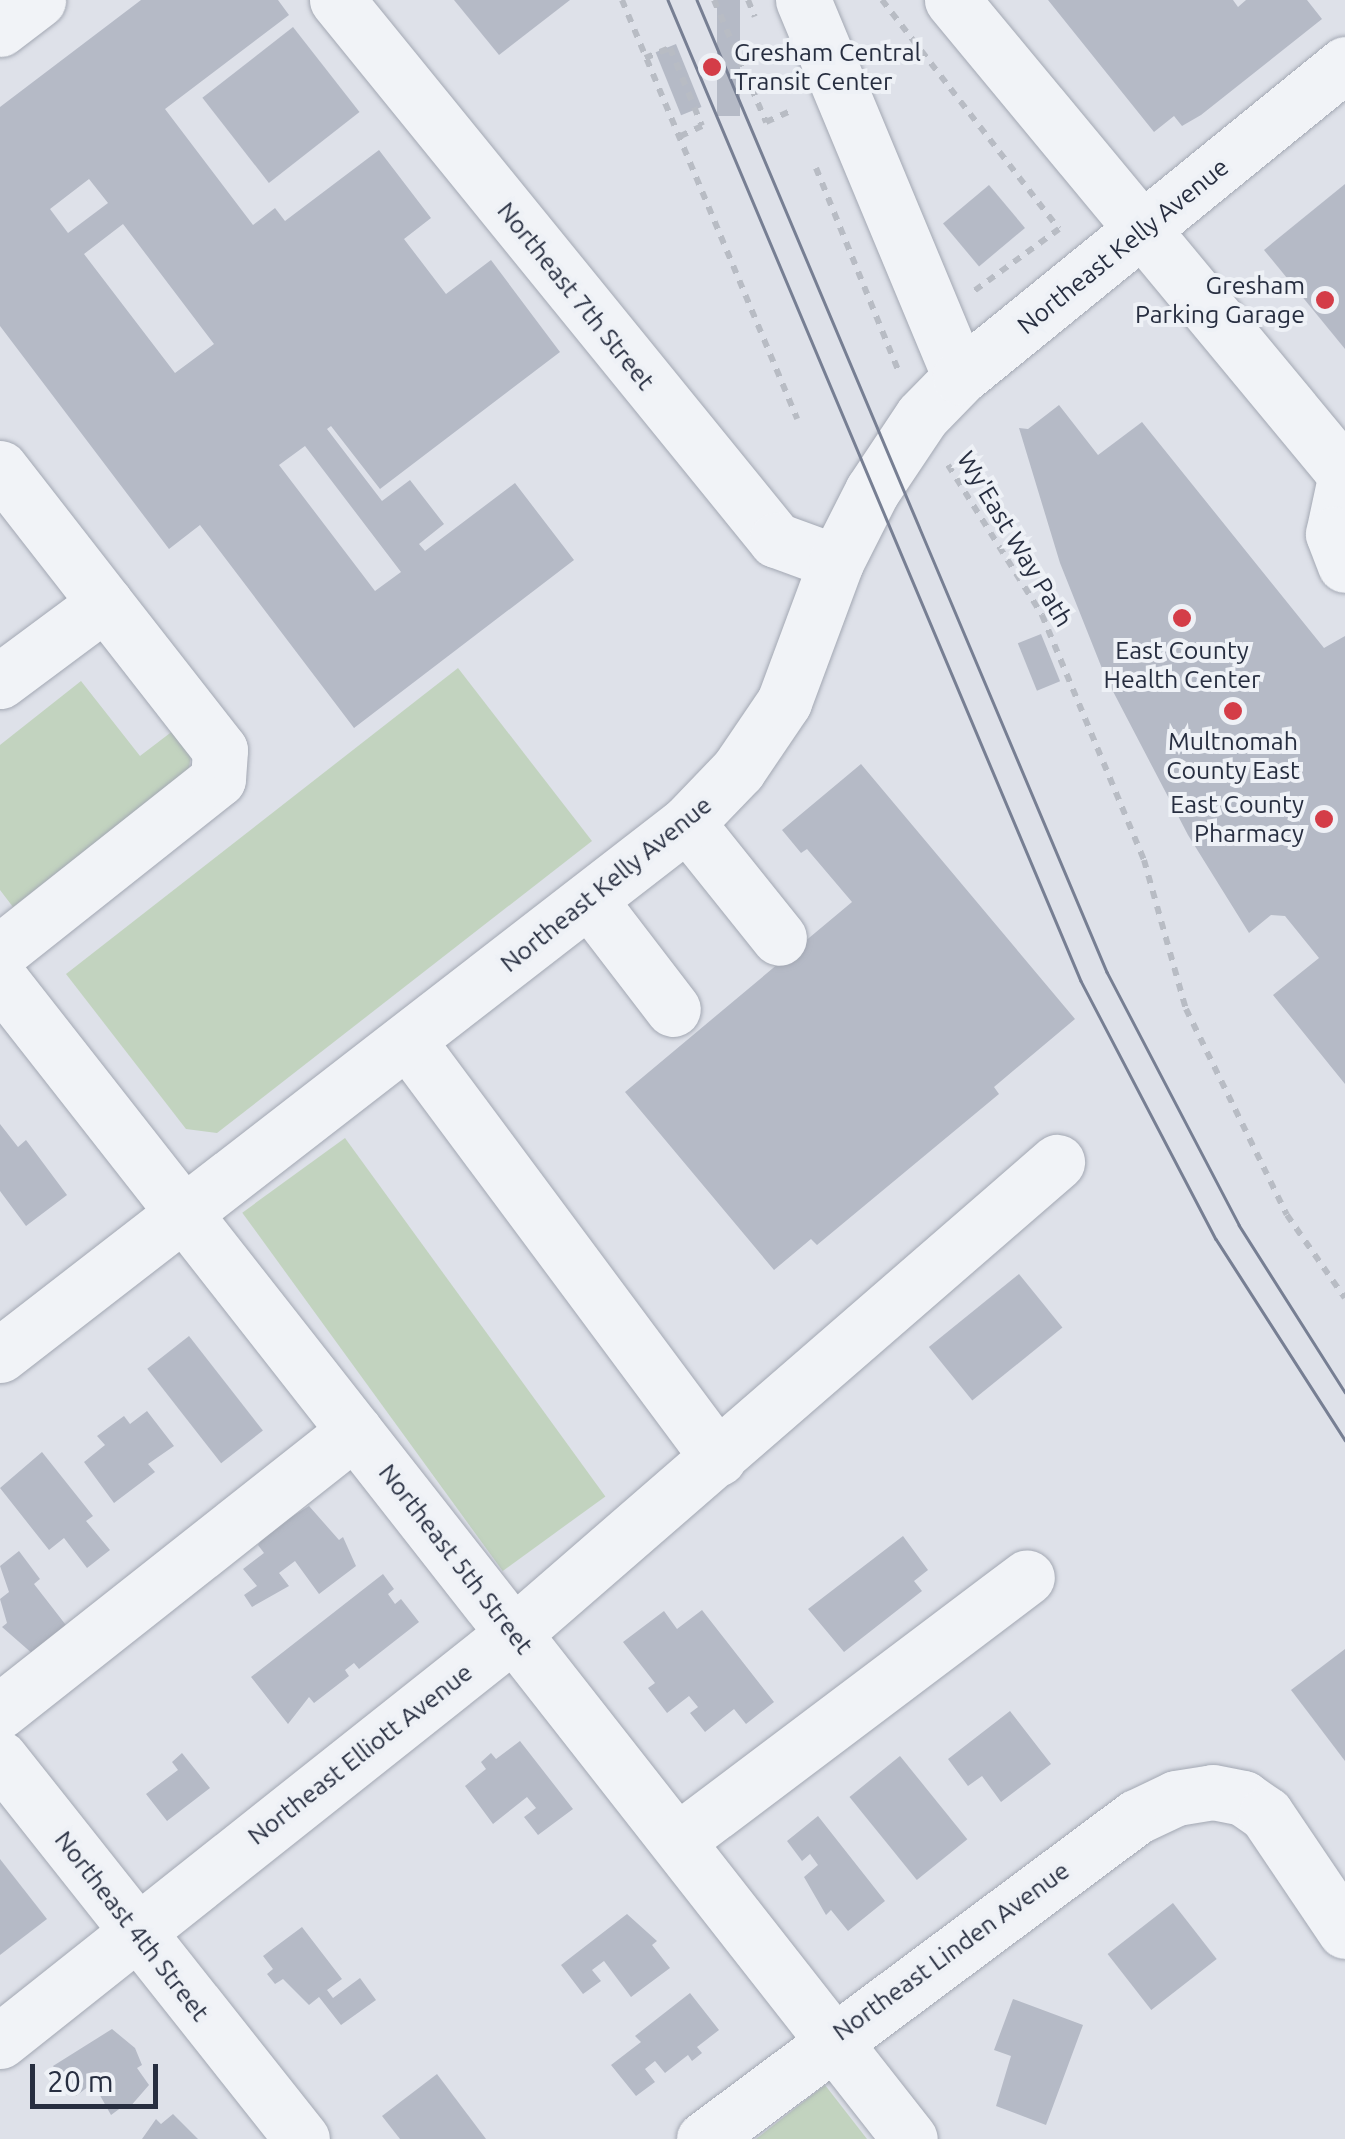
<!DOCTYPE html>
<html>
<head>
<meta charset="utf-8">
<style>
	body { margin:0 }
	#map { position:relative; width:1345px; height:2139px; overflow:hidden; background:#dee1e9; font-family:Ubuntu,sans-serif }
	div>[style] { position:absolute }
	.green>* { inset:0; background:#c2d3bf; transform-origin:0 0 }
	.building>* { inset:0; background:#b5bac6; transform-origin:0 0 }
	.path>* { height:6px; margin-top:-3px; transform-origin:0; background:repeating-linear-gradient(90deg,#b8bcc4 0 8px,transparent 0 16px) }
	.roads { filter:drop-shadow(0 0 2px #a3a8b3) drop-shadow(0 0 2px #a3a8b3) }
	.minor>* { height:55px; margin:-27.5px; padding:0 27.5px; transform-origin:27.5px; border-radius:27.5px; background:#f1f3f7 }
	.tram>* { height:2.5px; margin:-1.25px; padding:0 1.25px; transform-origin:1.25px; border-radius:1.25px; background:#777f93 }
	.dots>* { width:28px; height:28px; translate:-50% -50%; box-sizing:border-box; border:5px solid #eef1f6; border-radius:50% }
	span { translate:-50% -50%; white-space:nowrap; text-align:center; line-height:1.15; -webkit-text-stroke:8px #eef1f6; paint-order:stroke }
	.poi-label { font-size:25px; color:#272e40 }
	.left { translate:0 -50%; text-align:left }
	.right { translate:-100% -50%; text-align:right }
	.street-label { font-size:25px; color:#272e40 }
	.scale { position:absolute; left:30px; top:2064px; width:128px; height:45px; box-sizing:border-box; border:5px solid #272e40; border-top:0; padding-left:12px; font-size:30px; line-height:35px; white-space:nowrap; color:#272e40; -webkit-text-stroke:8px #eef1f6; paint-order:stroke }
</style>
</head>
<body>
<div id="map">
	<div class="green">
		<i style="clip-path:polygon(458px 668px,592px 841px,217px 1133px,186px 1129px,66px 974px)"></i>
		<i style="clip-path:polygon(81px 681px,140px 756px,178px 727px,192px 745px,189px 769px,13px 907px,0 890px,0 745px)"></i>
		<i style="left:345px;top:1138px;width:443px;height:127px;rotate:54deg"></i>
		<i style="clip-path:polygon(825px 2085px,867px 2139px,756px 2139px)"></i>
	</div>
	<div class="building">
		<i style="clip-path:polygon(evenodd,141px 0,278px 0,289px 15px,165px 109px,253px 225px,275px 208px,285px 221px,379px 150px,431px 218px,404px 239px,446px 294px,491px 260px,560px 352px,380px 489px,331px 426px,327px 429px,382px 501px,410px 480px,444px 524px,419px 544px,425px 551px,515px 483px,574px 560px,354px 728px,200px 525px,169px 549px,0 326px,0 107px,141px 0,89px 179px,108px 203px,68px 233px,50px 209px,89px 179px,141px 0,123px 224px,214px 344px,175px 373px,84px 254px,123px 224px,141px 0,305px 446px,401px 572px,375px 591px,279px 465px,305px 446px)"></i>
		<i style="clip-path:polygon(454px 0,570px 0,499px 55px)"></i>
		<i style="left:717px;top:0;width:23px;height:116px"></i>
		<i style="clip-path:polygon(1048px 0,1233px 0,1238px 7px,1246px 0,1307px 0,1322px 19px,1201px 115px,1182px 126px,1174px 116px,1154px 132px)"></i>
		<i style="left:293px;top:27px;width:108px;height:115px;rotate:52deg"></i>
		<i style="left:676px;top:44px;width:68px;height:22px;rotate:68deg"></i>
		<i style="clip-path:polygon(1345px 184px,1345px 349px,1264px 250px)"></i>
		<i style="left:989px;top:185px;width:56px;height:60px;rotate:50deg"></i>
		<i style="clip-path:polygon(1059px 405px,1098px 455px,1142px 422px,1324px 648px,1345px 636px,1345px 1084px,1273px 995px,1319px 958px,1285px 916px,1271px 915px,1249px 933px,1188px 835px,1105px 676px,1060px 563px,1019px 428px,1028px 429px)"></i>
		<i style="left:1041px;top:634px;width:51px;height:25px;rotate:68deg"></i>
		<i style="clip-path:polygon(861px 764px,1075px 1019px,994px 1087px,999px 1094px,817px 1245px,811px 1239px,774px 1270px,625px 1092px,852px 902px,807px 849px,801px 853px,782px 830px)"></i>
		<i style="clip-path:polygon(0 1124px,18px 1147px,26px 1140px,67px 1195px,26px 1226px,0 1191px)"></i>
		<i style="left:1019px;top:1274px;width:69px;height:116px;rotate:51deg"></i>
		<i style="left:189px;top:1336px;width:120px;height:53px;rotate:52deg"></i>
		<i style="clip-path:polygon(147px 1411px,174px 1446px,148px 1464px,155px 1472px,114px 1503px,84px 1462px,105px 1445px,97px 1436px,124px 1416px,130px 1424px)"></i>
		<i style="clip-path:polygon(42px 1452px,93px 1516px,86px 1521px,110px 1550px,87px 1568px,64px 1538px,49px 1550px,0 1488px)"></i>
		<i style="clip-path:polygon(309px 1506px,339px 1540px,343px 1537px,356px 1566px,319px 1594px,295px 1561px,279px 1573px,289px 1586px,252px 1607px,244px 1595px,257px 1586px,243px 1569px,264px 1553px,258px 1545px,267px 1532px)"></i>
		<i style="clip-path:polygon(903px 1536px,928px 1570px,914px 1581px,922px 1591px,844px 1652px,808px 1609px)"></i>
		<i style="clip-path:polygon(19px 1551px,40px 1579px,34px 1584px,69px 1629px,34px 1655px,2px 1627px,7px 1623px,0 1599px,9px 1592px,0 1566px)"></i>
		<i style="clip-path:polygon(383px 1574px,394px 1589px,388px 1594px,395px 1604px,401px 1599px,419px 1622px,359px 1669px,354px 1663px,345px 1670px,349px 1676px,314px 1703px,309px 1697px,288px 1724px,251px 1677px)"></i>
		<i style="clip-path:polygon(702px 1610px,774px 1702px,746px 1724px,734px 1709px,705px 1732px,690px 1713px,698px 1707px,689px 1696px,667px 1713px,648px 1688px,655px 1683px,623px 1642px,664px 1611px,677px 1629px)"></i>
		<i style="clip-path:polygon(1345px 1649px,1345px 1761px,1291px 1690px)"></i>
		<i style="clip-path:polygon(1010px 1711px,1051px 1764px,1001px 1802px,982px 1776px,968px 1786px,948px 1759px)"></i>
		<i style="clip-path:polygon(520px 1741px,573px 1809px,538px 1835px,524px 1817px,536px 1808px,527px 1797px,493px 1824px,465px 1786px,486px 1769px,481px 1762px,491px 1753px,496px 1759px)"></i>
		<i style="clip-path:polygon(182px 1753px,210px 1788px,167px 1821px,146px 1794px,178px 1770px,172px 1762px)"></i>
		<i style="left:900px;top:1756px;width:107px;height:65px;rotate:51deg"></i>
		<i style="clip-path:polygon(818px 1816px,885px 1901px,848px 1931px,831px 1910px,826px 1915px,804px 1877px,818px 1865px,810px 1854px,802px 1861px,787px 1841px)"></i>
		<i style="clip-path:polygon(0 1859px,47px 1919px,0 1955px)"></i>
		<i style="left:1173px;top:1903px;width:71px;height:83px;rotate:52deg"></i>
		<i style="clip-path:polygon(627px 1914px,657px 1941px,652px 1945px,670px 1968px,631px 1997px,604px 1961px,592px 1970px,601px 1981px,583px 1994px,561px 1965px)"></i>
		<i style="clip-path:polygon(302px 1927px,342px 1979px,327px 1990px,333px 1998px,360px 1978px,376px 2000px,341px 2025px,319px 1997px,309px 2005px,283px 1979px,275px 1984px,267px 1974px,273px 1969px,263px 1956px)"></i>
		<i style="clip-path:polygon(690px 1993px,719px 2030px,697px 2047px,702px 2053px,692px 2061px,688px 2055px,665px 2073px,655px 2061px,645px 2069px,655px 2082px,636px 2096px,611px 2065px,641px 2042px,635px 2036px)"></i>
		<i style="clip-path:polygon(1013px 1999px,1083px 2025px,1046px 2125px,996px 2106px,1011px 2056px,994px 2050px)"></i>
		<i style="clip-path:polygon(112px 2029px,135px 2048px,142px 2065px,137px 2068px,149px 2085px,129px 2108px,126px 2104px,111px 2115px,93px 2083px,76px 2096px,53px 2066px)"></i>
		<i style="clip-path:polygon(437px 2074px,486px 2139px,400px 2139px,382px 2116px)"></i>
		<i style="clip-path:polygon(173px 2114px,198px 2139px,142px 2139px,156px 2119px,161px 2124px)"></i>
	</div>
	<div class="path">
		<i style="left:622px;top:0;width:454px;rotate:67.3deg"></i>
		<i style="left:714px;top:0;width:133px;rotate:66.9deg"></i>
		<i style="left:766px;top:122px;width:30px;rotate:-24deg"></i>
		<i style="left:748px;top:0;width:18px;rotate:68deg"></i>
		<i style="left:882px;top:0;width:289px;rotate:52.3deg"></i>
		<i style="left:1059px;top:229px;width:105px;rotate:143.9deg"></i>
		<i style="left:645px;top:58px;width:27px;rotate:-22deg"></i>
		<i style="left:670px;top:48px;width:84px;rotate:67.7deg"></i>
		<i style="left:702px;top:126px;width:26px;rotate:155deg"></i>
		<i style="left:816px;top:168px;width:218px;rotate:67.9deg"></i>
		<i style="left:948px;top:465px;width:177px;rotate:57.9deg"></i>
		<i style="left:1042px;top:615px;width:265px;rotate:67.4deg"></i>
		<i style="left:1144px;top:860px;width:155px;rotate:74.3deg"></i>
		<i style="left:1186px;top:1009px;width:229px;rotate:63.9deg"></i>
		<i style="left:1287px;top:1215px;width:101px;rotate:55.1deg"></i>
	</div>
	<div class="roads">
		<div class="minor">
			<i style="left:337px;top:0;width:696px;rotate:50.89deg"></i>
			<i style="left:776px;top:540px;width:64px;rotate:20.1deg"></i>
			<i style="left:803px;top:0;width:408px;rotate:67.4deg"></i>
			<i style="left:952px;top:0;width:616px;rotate:50.34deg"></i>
			<i style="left:0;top:29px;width:48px;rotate:-37.3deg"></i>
			<i style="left:0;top:468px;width:171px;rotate:52.1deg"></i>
			<i style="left:105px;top:603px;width:131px;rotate:143.4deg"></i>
			<i style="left:1345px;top:478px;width:57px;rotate:102.1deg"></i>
			<i style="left:1333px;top:534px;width:33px;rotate:69deg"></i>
			<i style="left:687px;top:823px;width:147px;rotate:51.3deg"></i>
			<i style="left:590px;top:901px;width:136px;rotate:52.5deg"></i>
			<i style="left:0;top:952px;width:278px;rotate:-38.4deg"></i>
			<i style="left:218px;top:779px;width:29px;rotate:-86deg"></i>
			<i style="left:220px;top:750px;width:187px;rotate:-128deg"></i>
			<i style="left:0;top:979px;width:1474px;rotate:51.89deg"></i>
			<i style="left:408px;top:1041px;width:520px;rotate:53.37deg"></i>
			<i style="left:0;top:1355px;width:869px;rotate:-37.75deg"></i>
			<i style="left:687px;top:823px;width:74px;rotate:-46.1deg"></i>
			<i style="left:738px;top:770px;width:82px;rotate:-55.9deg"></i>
			<i style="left:784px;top:702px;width:149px;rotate:-69.6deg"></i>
			<i style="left:836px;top:562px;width:80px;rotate:-63.1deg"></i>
			<i style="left:872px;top:491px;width:90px;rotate:-56.3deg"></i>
			<i style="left:922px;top:416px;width:54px;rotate:-45.7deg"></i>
			<i style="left:960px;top:377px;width:496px;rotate:-39.1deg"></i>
			<i style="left:0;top:1711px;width:452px;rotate:-38.3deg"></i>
			<i style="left:0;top:1758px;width:486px;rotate:51.6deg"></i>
			<i style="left:677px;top:1841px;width:438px;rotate:-37deg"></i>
			<i style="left:0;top:2041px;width:656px;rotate:-38.44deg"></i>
			<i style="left:514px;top:1633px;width:719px;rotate:-40.94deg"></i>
			<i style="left:704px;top:2139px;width:539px;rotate:-36.7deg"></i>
			<i style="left:1136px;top:1817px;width:44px;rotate:-25.4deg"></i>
			<i style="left:1176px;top:1798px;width:37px;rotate:-9deg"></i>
			<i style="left:1213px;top:1792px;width:31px;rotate:11deg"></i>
			<i style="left:1243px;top:1798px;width:28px;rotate:35deg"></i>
			<i style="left:1266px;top:1814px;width:141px;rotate:56deg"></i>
		</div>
	</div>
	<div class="tram">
		<i style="left:668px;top:0;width:1064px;rotate:67.17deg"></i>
		<i style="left:1081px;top:981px;width:291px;rotate:62.4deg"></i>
		<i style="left:1216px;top:1239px;width:239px;rotate:57.3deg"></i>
		<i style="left:697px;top:0;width:1055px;rotate:67.13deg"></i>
		<i style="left:1107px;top:972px;width:285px;rotate:62.4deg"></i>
		<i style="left:1239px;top:1225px;width:198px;rotate:57.6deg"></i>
	</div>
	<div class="dots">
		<i style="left:712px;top:67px;background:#d43d48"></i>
		<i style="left:1325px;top:300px;background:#d43d48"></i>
		<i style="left:1182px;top:618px;background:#d43d48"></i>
		<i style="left:1233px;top:711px;background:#d43d48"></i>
		<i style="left:1324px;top:819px;background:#d43d48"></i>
	</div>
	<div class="poi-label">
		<span class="left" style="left:734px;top:67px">Gresham Central<br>Transit Center</span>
		<span class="right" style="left:1305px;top:300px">Gresham<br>Parking Garage</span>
		<span style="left:1182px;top:665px">East County<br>Health Center</span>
		<span style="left:1233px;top:756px">Multnomah<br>County East</span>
		<span class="right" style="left:1304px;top:819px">East County<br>Pharmacy</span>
	</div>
	<div class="street-label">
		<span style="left:1123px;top:246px;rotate:-39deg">Northeast Kelly Avenue</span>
		<span style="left:576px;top:296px;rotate:51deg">Northeast 7th Street</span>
		<span style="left:1015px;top:539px;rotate:59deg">Wy'East Way Path</span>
		<span style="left:606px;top:884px;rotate:-39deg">Northeast Kelly Avenue</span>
		<span style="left:456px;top:1559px;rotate:52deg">Northeast 5th Street</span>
		<span style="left:360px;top:1754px;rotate:-38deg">Northeast Elliott Avenue</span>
		<span style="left:132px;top:1926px;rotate:52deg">Northeast 4th Street</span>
		<span style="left:951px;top:1951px;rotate:-36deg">Northeast Linden Avenue</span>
	</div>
	<div class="scale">20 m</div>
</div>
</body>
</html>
